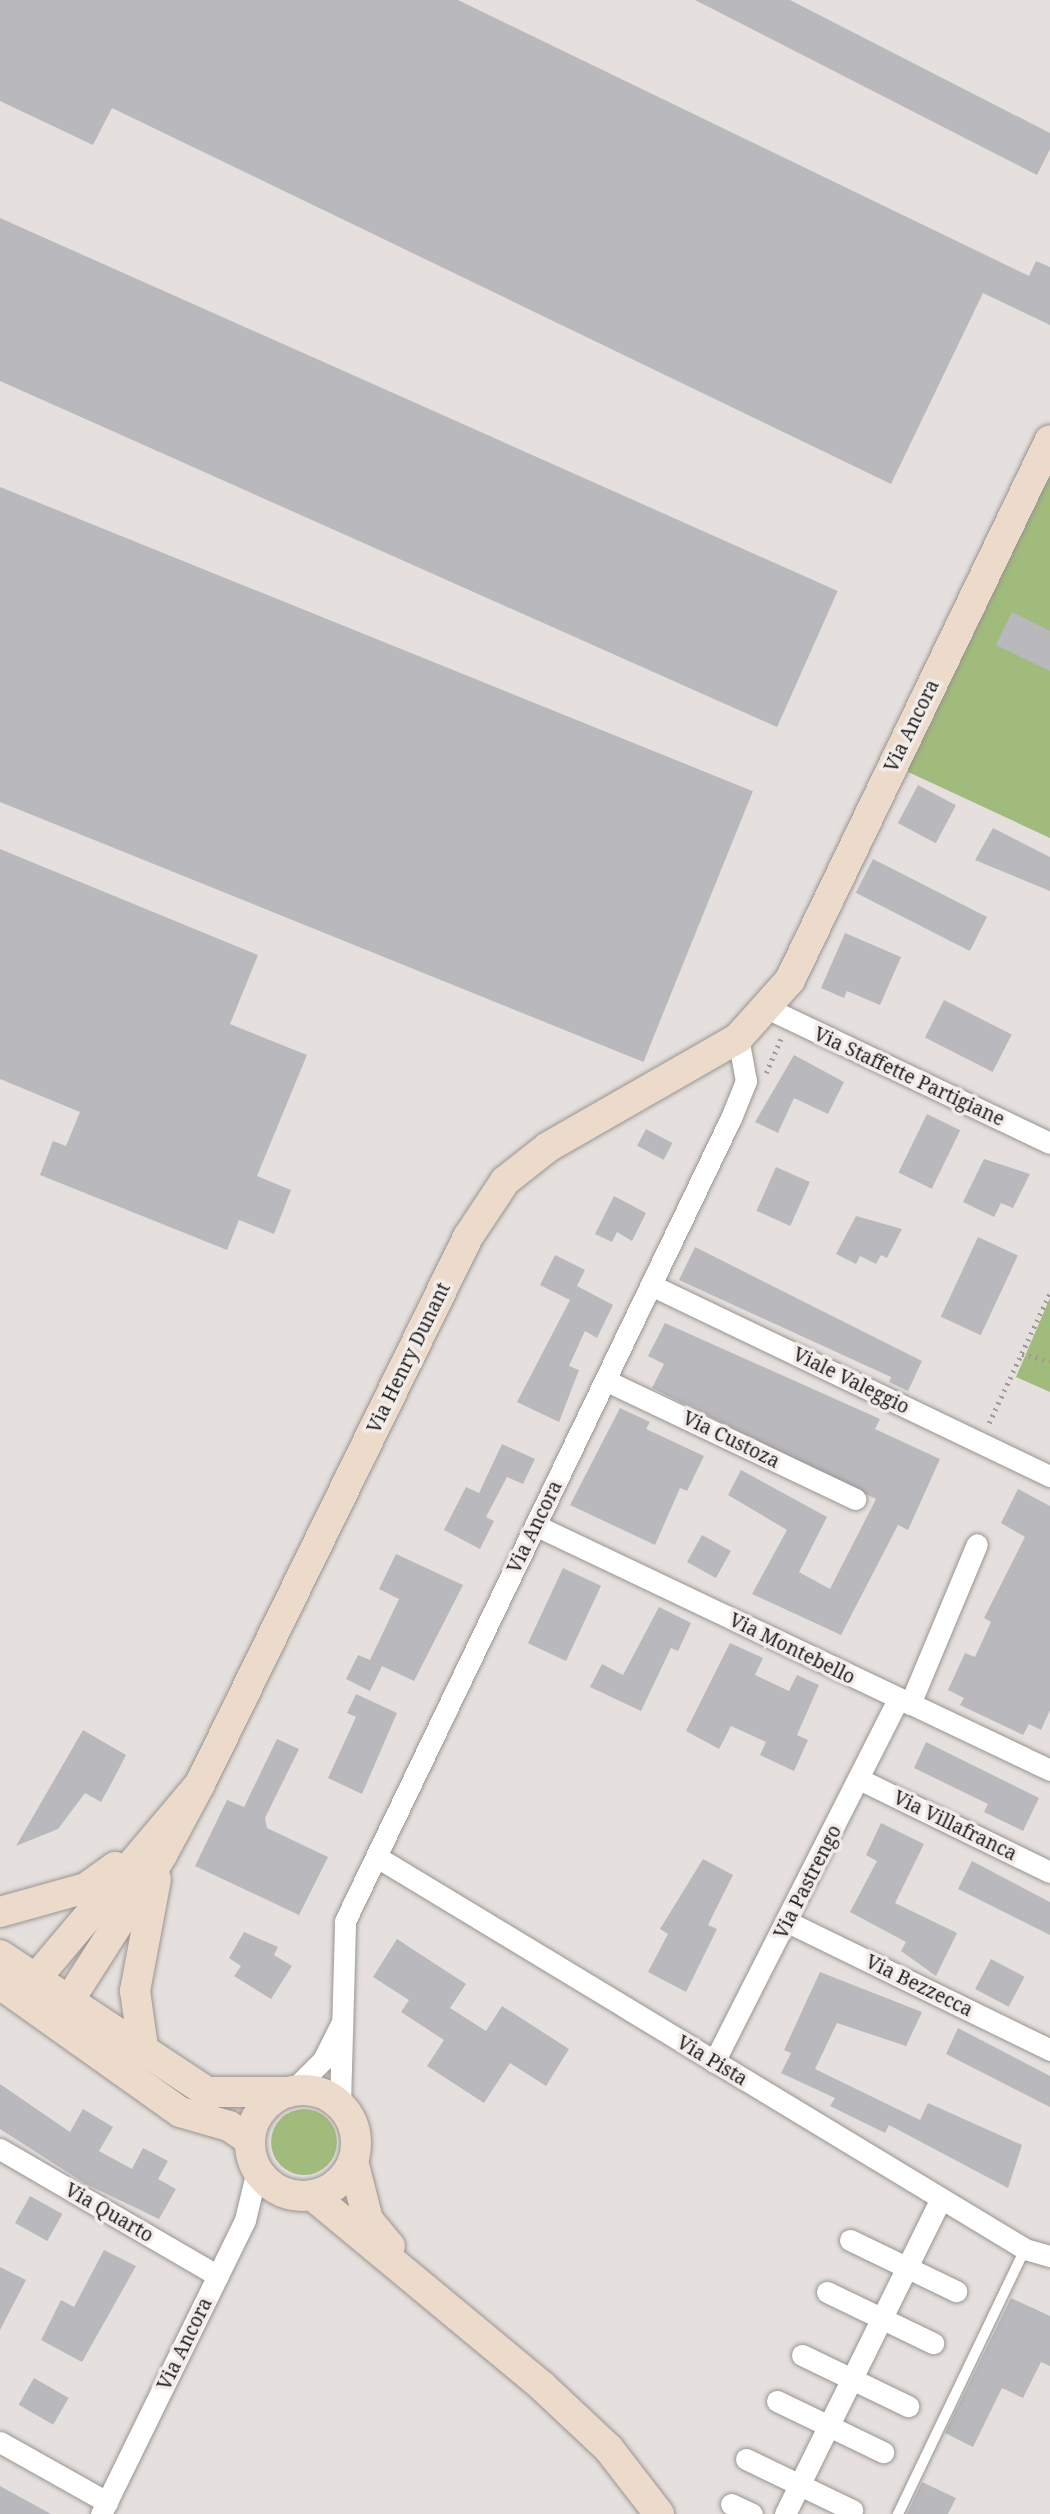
<!DOCTYPE html>
<html>
<head>
<meta charset="utf-8">
<style>
	body { margin:0 }
	#map { position:relative; width:1050px; height:2514px; overflow:hidden; background:#e5e0dd; font-family:"Noto Serif",serif }
	div>[style] { position:absolute }
	.green>* { inset:0; background:#a1bb7d }
	.round { border-radius:50% }
	.building>* { inset:0; background:#b8b8bd; transform-origin:0 0 }
	.path>* { height:4.5px; margin-top:-2.25px; transform-origin:0; background:repeating-linear-gradient(90deg,#9e9b98 0 2px,transparent 0 7px) }
	.roads { filter:drop-shadow(0 0 2px #999491) drop-shadow(0 0 2px #999491) }
	.lane>* { height:10px; margin:-5px; padding:0 5px; transform-origin:5px; border-radius:5px; background:#fff }
	.street>* { height:21px; margin:-10.5px; padding:0 10.5px; transform-origin:10.5px; border-radius:10.5px; background:#fff }
	.secondary>* { height:30px; margin:-15px; padding:0 15px; transform-origin:15px; border-radius:15px; background:#ecdaca }
	.secondary>.ring { margin:-15px; padding:0; box-sizing:content-box; background:none; border:30px solid #ecdaca; border-radius:50% }
	span { translate:-50% -50%; white-space:nowrap; text-align:center; line-height:1.15; -webkit-text-stroke:7px #f2edea; paint-order:stroke }
	.street-label { font-size:19px; color:#201f1d }
</style>
</head>
<body>
<div id="map">
	<div class="green">
		<i style="clip-path:polygon(1050px 430px,1050px 838px,891px 764px)"></i>
		<i style="clip-path:polygon(1050px 1298px,1050px 1392px,1016px 1377px)"></i>
		<i class="round" style="left:271px;top:2109px;width:66px;height:66px"></i>
	</div>
	<div class="building">
		<i style="clip-path:polygon(0 0,458px 0,1029px 276px,1036px 261px,1050px 267px,1050px 325px,983px 293px,891px 484px,112px 108px,93px 145px,0 101px)"></i>
		<i style="clip-path:polygon(695px 0,790px 0,1050px 133px,1050px 149px,1037px 175px)"></i>
		<i style="left:0;top:218px;width:917px;height:149px;rotate:24deg"></i>
		<i style="left:0;top:487px;width:812px;height:292px;rotate:22deg"></i>
		<i style="clip-path:polygon(1012px 612px,1050px 631px,1050px 671px,996px 645px)"></i>
		<i style="left:918px;top:785px;width:43px;height:43px;rotate:28deg"></i>
		<i style="clip-path:polygon(993px 828px,1050px 857px,1050px 891px,975px 860px)"></i>
		<i style="clip-path:polygon(0 849px,258px 955px,230px 1024px,307px 1055px,257px 1176px,291px 1190px,274px 1234px,239px 1220px,227px 1250px,40px 1175px,53px 1141px,66px 1146px,80px 1112px,0 1079px)"></i>
		<i style="left:873px;top:859px;width:128px;height:38px;rotate:27deg"></i>
		<i style="clip-path:polygon(845px 933px,901px 957px,880px 1005px,847px 991px,844px 998px,821px 988px)"></i>
		<i style="left:944px;top:1000px;width:76px;height:42px;rotate:27deg"></i>
		<i style="clip-path:polygon(794px 1055px,844px 1082px,828px 1114px,794px 1098px,778px 1133px,755px 1122px)"></i>
		<i style="left:927px;top:1114px;width:37px;height:65px;rotate:26deg"></i>
		<i style="left:646px;top:1129px;width:30px;height:19px;rotate:28deg"></i>
		<i style="clip-path:polygon(984px 1159px,1030px 1174px,1013px 1208px,1001px 1203px,994px 1217px,963px 1202px)"></i>
		<i style="left:776px;top:1167px;width:37px;height:48px;rotate:24deg"></i>
		<i style="clip-path:polygon(614px 1196px,646px 1213px,632px 1241px,617px 1232px,612px 1242px,595px 1234px)"></i>
		<i style="clip-path:polygon(856px 1216px,902px 1229px,887px 1258px,881px 1255px,876px 1264px,860px 1256px,856px 1264px,836px 1254px)"></i>
		<i style="left:978px;top:1237px;width:44px;height:88px;rotate:25deg"></i>
		<i style="clip-path:polygon(695px 1247px,922px 1361px,908px 1391px,889px 1382px,891px 1377px,679px 1280px)"></i>
		<i style="clip-path:polygon(555px 1255px,585px 1270px,577px 1286px,613px 1305px,597px 1338px,585px 1331px,569px 1366px,579px 1370px,559px 1422px,517px 1402px,570px 1300px,540px 1285px)"></i>
		<i style="clip-path:polygon(665px 1323px,880px 1419px,875px 1429px,940px 1459px,908px 1530px,898px 1525px,841px 1635px,752px 1594px,787px 1530px,728px 1495px,741px 1470px,827px 1517px,799px 1572px,830px 1589px,876px 1499px,652px 1388px,664px 1364px,648px 1356px)"></i>
		<i style="clip-path:polygon(620px 1408px,650px 1422px,646px 1429px,704px 1456px,687px 1491px,680px 1488px,655px 1545px,570px 1505px)"></i>
		<i style="clip-path:polygon(502px 1444px,535px 1459px,523px 1484px,507px 1477px,486px 1517px,494px 1521px,480px 1549px,444px 1530px,466px 1487px,479px 1493px)"></i>
		<i style="clip-path:polygon(1018px 1489px,1050px 1506px,1050px 1710px,1041px 1730px,1029px 1724px,1023px 1735px,960px 1705px,964px 1698px,948px 1690px,965px 1653px,975px 1657px,991px 1622px,984px 1618px,1025px 1537px,1001px 1523px)"></i>
		<i style="left:702px;top:1535px;width:33px;height:31px;rotate:29deg"></i>
		<i style="clip-path:polygon(396px 1554px,463px 1585px,414px 1681px,382px 1666px,370px 1691px,346px 1679px,358px 1655px,370px 1660px,399px 1599px,379px 1589px)"></i>
		<i style="left:563px;top:1568px;width:42px;height:83px;rotate:25deg"></i>
		<i style="clip-path:polygon(659px 1607px,691px 1623px,678px 1651px,671px 1648px,641px 1711px,590px 1687px,602px 1664px,623px 1675px)"></i>
		<i style="clip-path:polygon(730px 1643px,763px 1658px,755px 1675px,789px 1691px,797px 1675px,819px 1685px,797px 1735px,808px 1740px,794px 1771px,760px 1755px,766px 1742px,731px 1726px,719px 1749px,686px 1731px)"></i>
		<i style="clip-path:polygon(356px 1694px,397px 1713px,362px 1794px,328px 1778px,356px 1717px,347px 1713px)"></i>
		<i style="clip-path:polygon(83px 1730px,126px 1755px,112px 1782px,101px 1802px,85px 1793px,58px 1829px,16px 1846px)"></i>
		<i style="clip-path:polygon(277px 1739px,299px 1749px,265px 1818px,267px 1828px,328px 1857px,299px 1915px,195px 1866px,227px 1800px,244px 1807px)"></i>
		<i style="clip-path:polygon(926px 1742px,1039px 1798px,1023px 1831px,984px 1812px,988px 1804px,914px 1768px)"></i>
		<i style="clip-path:polygon(881px 1823px,924px 1844px,895px 1903px,957px 1933px,936px 1976px,901px 1951px,906px 1942px,850px 1912px,877px 1861px,866px 1855px)"></i>
		<i style="clip-path:polygon(703px 1859px,733px 1875px,708px 1925px,717px 1929px,686px 1992px,648px 1972px,668px 1934px,660px 1929px)"></i>
		<i style="clip-path:polygon(972px 1861px,1050px 1902px,1050px 1935px,958px 1889px)"></i>
		<i style="clip-path:polygon(244px 1932px,278px 1947px,274px 1955px,292px 1966px,271px 1999px,234px 1976px,241px 1966px,229px 1958px)"></i>
		<i style="clip-path:polygon(397px 1939px,466px 1984px,450px 2008px,486px 2031px,502px 2006px,569px 2049px,546px 2086px,510px 2063px,484px 2103px,427px 2066px,444px 2040px,401px 2012px,409px 2000px,373px 1977px)"></i>
		<i style="left:991px;top:1959px;width:38px;height:34px;rotate:28deg"></i>
		<i style="clip-path:polygon(820px 1972px,922px 2012px,906px 2046px,837px 2023px,815px 2069px,920px 2120px,928px 2103px,1022px 2145px,1008px 2188px,889px 2125px,885px 2133px,830px 2106px,835px 2098px,781px 2073px,791px 2053px,784px 2050px)"></i>
		<i style="clip-path:polygon(958px 2028px,1050px 2076px,1050px 2107px,946px 2054px)"></i>
		<i style="clip-path:polygon(0 2084px,70px 2132px,83px 2109px,113px 2127px,99px 2151px,132px 2169px,143px 2148px,168px 2161px,158px 2179px,176px 2189px,159px 2219px,86px 2184px,0 2129px)"></i>
		<i style="left:30px;top:2196px;width:37px;height:31px;rotate:29deg"></i>
		<i style="clip-path:polygon(104px 2250px,136px 2266px,82px 2362px,41px 2340px,61px 2300px,74px 2307px)"></i>
		<i style="clip-path:polygon(0 2267px,26px 2280px,0 2330px)"></i>
		<i style="clip-path:polygon(1011px 2298px,1050px 2316px,1050px 2366px,1041px 2362px,1023px 2398px,1002px 2388px,973px 2447px,945px 2433px)"></i>
		<i style="left:34px;top:2378px;width:40px;height:31px;rotate:30deg"></i>
		<i style="clip-path:polygon(922px 2482px,956px 2498px,948px 2514px,907px 2514px)"></i>
		<i style="clip-path:polygon(0 2486px,51px 2514px,0 2514px)"></i>
	</div>
	<div class="path">
		<i style="left:766px;top:1073px;width:40px;rotate:-66.6deg"></i>
		<i style="left:1022px;top:1354px;width:29px;rotate:14deg"></i>
		<i style="left:989px;top:1423px;width:144px;rotate:-64.9deg"></i>
	</div>
	<div class="roads">
		<div class="lane">
			<i style="left:898px;top:2514px;width:294px;rotate:-64.4deg"></i>
		</div>
		<div class="street">
			<i style="left:769px;top:1009px;width:311px;rotate:25.5deg"></i>
			<i style="left:653px;top:1286px;width:440px;rotate:25.6deg"></i>
			<i style="left:607px;top:1381px;width:275px;rotate:25.4deg"></i>
			<i style="left:535px;top:1525px;width:570px;rotate:25.44deg"></i>
			<i style="left:910px;top:1704px;width:173px;rotate:-67.3deg"></i>
			<i style="left:859px;top:1779px;width:212px;rotate:26deg"></i>
			<i style="left:377px;top:1857px;width:757px;rotate:31.17deg"></i>
			<i style="left:1025px;top:2249px;width:26px;rotate:16deg"></i>
			<i style="left:788px;top:1922px;width:292px;rotate:26deg"></i>
			<i style="left:714px;top:2062px;width:407px;rotate:-63.1deg"></i>
			<i style="left:292px;top:2091px;width:44px;rotate:-45deg"></i>
			<i style="left:323px;top:2060px;width:42px;rotate:-63.4deg"></i>
			<i style="left:340px;top:2104px;width:183px;rotate:-88.4deg"></i>
			<i style="left:345px;top:1921px;width:891px;rotate:-64.33deg"></i>
			<i style="left:731px;top:1118px;width:40px;rotate:-68deg"></i>
			<i style="left:746px;top:1081px;width:44px;rotate:-100.5deg"></i>
			<i style="left:0;top:2149px;width:252px;rotate:30.2deg"></i>
			<i style="left:850px;top:2240px;width:118px;rotate:25.7deg"></i>
			<i style="left:827px;top:2292px;width:118px;rotate:25.7deg"></i>
			<i style="left:802px;top:2355px;width:118px;rotate:25.7deg"></i>
			<i style="left:777px;top:2401px;width:118px;rotate:25.7deg"></i>
			<i style="left:0;top:2442px;width:123px;rotate:29.3deg"></i>
			<i style="left:746px;top:2459px;width:118px;rotate:25.7deg"></i>
			<i style="left:731px;top:2504px;width:23px;rotate:25deg"></i>
			<i style="left:101px;top:2514px;width:327px;rotate:-63.9deg"></i>
			<i style="left:245px;top:2220px;width:51px;rotate:-76.5deg"></i>
			<i style="left:785px;top:2514px;width:352px;rotate:-63.7deg"></i>
		</div>
		<div class="secondary">
			<i style="left:200px;top:1784px;width:251px;rotate:130.2deg"></i>
			<i style="left:38px;top:1976px;width:33px;rotate:93deg"></i>
			<i style="left:36px;top:2009px;width:35px;rotate:-16deg"></i>
			<i style="left:70px;top:1999px;width:171px;rotate:-57.4deg"></i>
			<i style="left:162px;top:1855px;width:81px;rotate:-61.8deg"></i>
			<i style="left:200px;top:1784px;width:609px;rotate:-63.9deg"></i>
			<i style="left:468px;top:1237px;width:67px;rotate:-56.5deg"></i>
			<i style="left:505px;top:1181px;width:55px;rotate:-38.3deg"></i>
			<i style="left:548px;top:1147px;width:219px;rotate:-29.8deg"></i>
			<i style="left:738px;top:1038px;width:78px;rotate:-48.1deg"></i>
			<i style="left:790px;top:980px;width:599px;rotate:-64.29deg"></i>
			<i style="left:0;top:1912px;width:89px;rotate:-15.6deg"></i>
			<i style="left:86px;top:1888px;width:36px;rotate:-36deg"></i>
			<i style="left:0;top:1955px;width:248px;rotate:33.5deg"></i>
			<i style="left:207px;top:2092px;width:78px"></i>
			<i style="left:0;top:1984px;width:221px;rotate:35.4deg"></i>
			<i style="left:180px;top:2112px;width:51px;rotate:15.9deg"></i>
			<i style="left:229px;top:2126px;width:25px;rotate:34deg"></i>
			<i style="left:144px;top:2054px;width:64px;rotate:-98.1deg"></i>
			<i style="left:135px;top:1991px;width:114px;rotate:-79.4deg"></i>
			<i class="ring" style="left:250px;top:2090px;width:76px;height:76px"></i>
			<i style="left:353px;top:2161px;width:61px;rotate:75.7deg"></i>
			<i style="left:368px;top:2220px;width:34px;rotate:50deg"></i>
			<i style="left:312px;top:2195px;width:299px;rotate:39.7deg"></i>
			<i style="left:542px;top:2386px;width:92px;rotate:43.2deg"></i>
			<i style="left:609px;top:2449px;width:82px;rotate:52.4deg"></i>
		</div>
	</div>
	<div class="street-label">
		<span style="left:912px;top:726px;rotate:-64deg">Via Ancora</span>
		<span style="left:909px;top:1077px;rotate:25deg">Via Staffette Partigiane</span>
		<span style="left:409px;top:1358px;rotate:-64deg">Via Henry Dunant</span>
		<span style="left:851px;top:1381px;rotate:26deg">Viale Valeggio</span>
		<span style="left:731px;top:1440px;rotate:26deg">Via Custoza</span>
		<span style="left:535px;top:1527px;rotate:-64deg">Via Ancora</span>
		<span style="left:792px;top:1649px;rotate:26deg">Via Montebello</span>
		<span style="left:955px;top:1826px;rotate:26deg">Via Villafranca</span>
		<span style="left:808px;top:1882px;rotate:-63deg">Via Pastrengo</span>
		<span style="left:919px;top:1986px;rotate:26deg">Via Bezzecca</span>
		<span style="left:712px;top:2061px;rotate:31deg">Via Pista</span>
		<span style="left:109px;top:2213px;rotate:30deg">Via Quarto</span>
		<span style="left:185px;top:2344px;rotate:-64deg">Via Ancora</span>
	</div>
</div>
</body>
</html>
